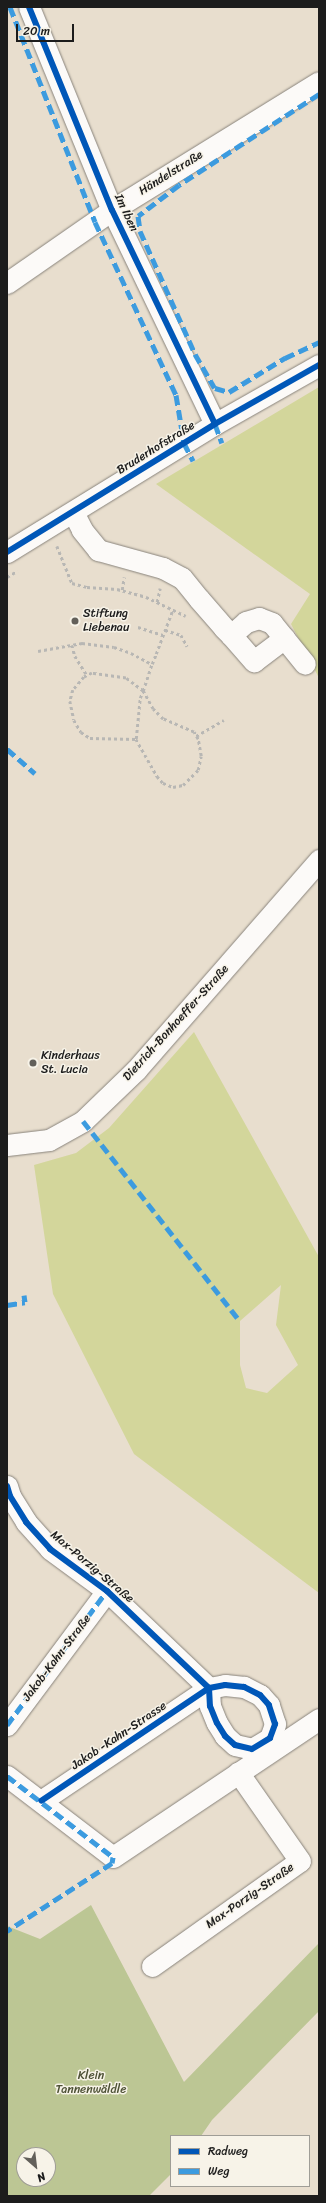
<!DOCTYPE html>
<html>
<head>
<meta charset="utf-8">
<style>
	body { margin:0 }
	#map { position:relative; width:326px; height:2203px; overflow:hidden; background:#e8dece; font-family:Sriracha,sans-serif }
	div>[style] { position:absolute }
	.green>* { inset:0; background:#d3d69b }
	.forest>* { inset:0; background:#bcc694 }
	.path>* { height:2.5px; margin-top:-1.25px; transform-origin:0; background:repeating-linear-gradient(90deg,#b8b7b4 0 3px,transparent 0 6px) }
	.roads { filter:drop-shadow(0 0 1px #88837b) drop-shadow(0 0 1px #88837b) }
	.minor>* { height:21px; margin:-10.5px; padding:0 10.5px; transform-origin:10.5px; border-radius:10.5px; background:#fcfaf8 }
	.quiet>* { height:5px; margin-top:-2.5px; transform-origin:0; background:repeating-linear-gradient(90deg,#3c9bdf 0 10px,transparent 0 15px) }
	.cycleway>* { height:6px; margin:-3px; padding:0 3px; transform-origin:3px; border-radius:3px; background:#0057b8 }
	.dots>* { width:11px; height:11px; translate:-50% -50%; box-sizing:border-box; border:2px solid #f7f3e8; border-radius:50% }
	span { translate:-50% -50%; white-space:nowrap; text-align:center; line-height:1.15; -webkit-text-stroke:3px #f7f3e8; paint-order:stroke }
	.street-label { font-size:12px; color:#1c1c1c }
	.poi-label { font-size:12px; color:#1c1c1c }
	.left { translate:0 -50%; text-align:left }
	.park-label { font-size:12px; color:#4e5236 }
	.frame { position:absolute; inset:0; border:8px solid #1c1c1c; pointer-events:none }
	.legend { position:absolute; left:170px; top:2135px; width:140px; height:52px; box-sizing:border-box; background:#f7f3e8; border:1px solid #9f9d96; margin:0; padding:5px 7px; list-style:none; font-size:12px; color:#1c1c1c }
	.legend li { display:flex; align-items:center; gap:8px; height:20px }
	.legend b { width:20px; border:1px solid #9f9d96 }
	.north { position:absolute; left:16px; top:2147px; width:40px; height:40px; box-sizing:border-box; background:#f7f3e8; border:1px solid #9f9d96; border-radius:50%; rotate:152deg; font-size:11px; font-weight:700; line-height:16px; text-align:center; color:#1c1c1c }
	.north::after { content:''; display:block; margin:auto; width:14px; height:18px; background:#63605a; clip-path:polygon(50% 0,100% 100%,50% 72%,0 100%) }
	.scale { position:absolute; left:16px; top:24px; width:58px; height:18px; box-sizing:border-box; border:2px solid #1c1c1c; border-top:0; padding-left:5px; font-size:12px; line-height:14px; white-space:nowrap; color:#1c1c1c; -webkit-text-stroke:3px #f7f3e8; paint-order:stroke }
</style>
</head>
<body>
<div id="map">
	<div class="green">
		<i style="clip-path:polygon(319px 387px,319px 678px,291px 624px,310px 594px,156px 484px)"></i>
		<i style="clip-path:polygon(evenodd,194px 1032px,319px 1257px,319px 1593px,134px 1454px,53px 1294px,34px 1165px,76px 1153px,109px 1128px,194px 1032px,281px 1285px,276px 1325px,298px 1365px,267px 1393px,246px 1388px,240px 1365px,240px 1321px,281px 1285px)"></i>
	</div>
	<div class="forest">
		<i style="clip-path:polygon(evenodd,91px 1905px,184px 2082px,319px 1943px,319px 2011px,212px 2120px,201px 2136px,171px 2136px,171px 2174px,149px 2196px,7px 2196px,7px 1926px,40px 1939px,91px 1905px,24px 2155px,48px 2155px,48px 2179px,24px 2179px,24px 2155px)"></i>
	</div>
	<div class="path">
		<i style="left:57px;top:546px;width:40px;rotate:68deg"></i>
		<i style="left:72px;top:583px;width:16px;rotate:15deg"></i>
		<i style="left:87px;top:587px;width:30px;rotate:4deg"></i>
		<i style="left:117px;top:589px;width:30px;rotate:15deg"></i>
		<i style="left:146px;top:597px;width:44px;rotate:25.4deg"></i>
		<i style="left:7px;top:577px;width:12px;rotate:-31deg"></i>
		<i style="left:122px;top:590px;width:13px;rotate:-81deg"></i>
		<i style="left:157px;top:602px;width:14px;rotate:-78deg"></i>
		<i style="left:138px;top:627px;width:26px;rotate:18deg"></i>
		<i style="left:165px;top:630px;width:17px;rotate:17deg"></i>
		<i style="left:181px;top:635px;width:13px;rotate:61deg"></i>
		<i style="left:72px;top:645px;width:11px;rotate:75deg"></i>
		<i style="left:75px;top:656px;width:22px;rotate:58deg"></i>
		<i style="left:38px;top:651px;width:45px;rotate:-10.3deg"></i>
		<i style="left:82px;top:643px;width:32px;rotate:7deg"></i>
		<i style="left:114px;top:647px;width:18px;rotate:19deg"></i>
		<i style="left:131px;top:653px;width:24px;rotate:28deg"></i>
		<i style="left:196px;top:736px;width:32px;rotate:-30deg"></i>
		<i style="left:136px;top:739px;width:43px;rotate:60.4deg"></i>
		<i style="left:157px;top:776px;width:9px;rotate:49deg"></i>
		<i style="left:163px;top:783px;width:11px;rotate:22deg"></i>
		<i style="left:173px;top:787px;width:10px;rotate:-11deg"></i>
		<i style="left:183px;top:785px;width:21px;rotate:-45deg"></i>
		<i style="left:198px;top:770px;width:14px;rotate:-78deg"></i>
		<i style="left:201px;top:756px;width:17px;rotate:-100deg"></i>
		<i style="left:198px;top:739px;width:8px;rotate:-120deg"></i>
		<i style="left:194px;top:732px;width:34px;rotate:-157deg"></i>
		<i style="left:163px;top:719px;width:14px;rotate:-135deg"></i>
		<i style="left:153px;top:709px;width:21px;rotate:-119deg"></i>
		<i style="left:143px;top:691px;width:21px;rotate:-143deg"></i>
		<i style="left:126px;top:678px;width:34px;rotate:-172deg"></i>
		<i style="left:92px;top:673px;width:9px;rotate:153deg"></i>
		<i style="left:84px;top:677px;width:17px;rotate:130deg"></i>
		<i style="left:73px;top:690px;width:11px;rotate:105deg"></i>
		<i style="left:70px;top:701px;width:19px;rotate:78deg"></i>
		<i style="left:74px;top:720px;width:14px;rotate:60deg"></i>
		<i style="left:81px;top:732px;width:11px;rotate:34deg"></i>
		<i style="left:90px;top:738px;width:46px;rotate:1.2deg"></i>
		<i style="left:136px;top:739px;width:41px;rotate:-84.4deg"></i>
		<i style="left:140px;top:698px;width:8px;rotate:-67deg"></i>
		<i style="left:143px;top:691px;width:28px;rotate:-72deg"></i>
		<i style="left:152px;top:664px;width:11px;rotate:-68deg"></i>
		<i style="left:156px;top:654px;width:48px;rotate:-69.3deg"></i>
	</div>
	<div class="roads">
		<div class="minor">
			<i style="left:29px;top:7px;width:219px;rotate:67.8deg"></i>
			<i style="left:112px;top:210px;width:237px;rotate:64.3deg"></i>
			<i style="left:7px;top:283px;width:128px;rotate:-34.8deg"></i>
			<i style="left:112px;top:210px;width:243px;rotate:-31.7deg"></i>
			<i style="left:73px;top:512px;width:20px;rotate:63deg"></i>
			<i style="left:82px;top:530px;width:26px;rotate:51deg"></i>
			<i style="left:98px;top:550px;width:67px;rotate:15.5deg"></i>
			<i style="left:163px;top:568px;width:21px;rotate:28deg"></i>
			<i style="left:182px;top:578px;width:27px;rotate:51deg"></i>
			<i style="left:199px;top:599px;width:38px;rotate:49deg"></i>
			<i style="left:224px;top:628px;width:10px;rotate:45deg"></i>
			<i style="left:231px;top:635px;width:35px;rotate:49deg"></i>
			<i style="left:254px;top:661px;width:38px;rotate:-37deg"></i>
			<i style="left:284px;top:638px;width:19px;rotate:-129deg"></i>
			<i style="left:272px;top:623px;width:14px;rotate:-159deg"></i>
			<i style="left:259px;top:618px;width:14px;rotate:163deg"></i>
			<i style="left:246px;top:622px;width:20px;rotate:139deg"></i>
			<i style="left:7px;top:552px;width:244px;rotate:-31.6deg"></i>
			<i style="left:215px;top:424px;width:120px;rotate:-29.6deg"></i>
			<i style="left:284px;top:638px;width:33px;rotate:51deg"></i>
			<i style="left:7px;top:1145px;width:42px;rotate:-6.8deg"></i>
			<i style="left:49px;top:1140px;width:39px;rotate:-29deg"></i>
			<i style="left:83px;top:1121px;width:74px;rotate:-43.9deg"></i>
			<i style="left:136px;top:1070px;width:279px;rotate:-48.9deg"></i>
			<i style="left:7px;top:1486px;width:10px;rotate:73deg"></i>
			<i style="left:10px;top:1496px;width:31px;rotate:58deg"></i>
			<i style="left:26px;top:1522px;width:36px;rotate:48deg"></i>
			<i style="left:50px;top:1549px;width:71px;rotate:36.4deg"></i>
			<i style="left:107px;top:1591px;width:141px;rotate:43.6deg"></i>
			<i style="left:209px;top:1688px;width:18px;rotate:87deg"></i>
			<i style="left:210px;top:1706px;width:18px;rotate:68deg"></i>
			<i style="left:217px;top:1723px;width:15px;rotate:58deg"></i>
			<i style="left:225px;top:1736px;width:13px;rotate:42deg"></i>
			<i style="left:235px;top:1745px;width:17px;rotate:13deg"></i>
			<i style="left:252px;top:1749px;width:21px;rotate:-31deg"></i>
			<i style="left:270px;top:1738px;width:15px;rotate:-70deg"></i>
			<i style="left:275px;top:1724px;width:20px;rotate:-108deg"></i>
			<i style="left:269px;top:1705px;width:13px;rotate:-132deg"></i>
			<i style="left:260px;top:1695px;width:18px;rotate:-153deg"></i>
			<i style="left:244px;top:1687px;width:19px;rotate:-174deg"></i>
			<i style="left:225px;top:1685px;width:16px;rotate:169deg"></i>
			<i style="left:209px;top:1688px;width:202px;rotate:146.1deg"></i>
			<i style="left:7px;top:1725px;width:167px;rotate:-53.3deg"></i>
			<i style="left:7px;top:1776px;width:133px;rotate:37.4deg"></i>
			<i style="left:113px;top:1857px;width:248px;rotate:-33.8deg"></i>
			<i style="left:152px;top:1966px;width:181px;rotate:-35.4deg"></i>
			<i style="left:300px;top:1861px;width:108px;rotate:-124.9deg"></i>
		</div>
	</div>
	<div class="quiet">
		<i style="left:10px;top:7px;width:231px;rotate:68.4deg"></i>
		<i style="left:95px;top:222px;width:191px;rotate:64.9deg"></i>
		<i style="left:176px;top:395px;width:49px;rotate:80.5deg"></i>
		<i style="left:184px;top:443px;width:20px;rotate:63deg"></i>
		<i style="left:319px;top:94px;width:167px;rotate:147deg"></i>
		<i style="left:179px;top:185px;width:51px;rotate:142.9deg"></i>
		<i style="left:138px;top:216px;width:15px;rotate:82deg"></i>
		<i style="left:140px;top:231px;width:135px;rotate:65.9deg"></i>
		<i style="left:195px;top:354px;width:39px;rotate:60deg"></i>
		<i style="left:215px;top:388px;width:15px;rotate:16deg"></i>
		<i style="left:229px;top:392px;width:66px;rotate:-31.3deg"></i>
		<i style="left:285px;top:358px;width:38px;rotate:-25deg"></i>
		<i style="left:215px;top:424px;width:20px;rotate:70deg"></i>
		<i style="left:7px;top:749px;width:37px;rotate:41deg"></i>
		<i style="left:83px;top:1121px;width:254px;rotate:51.9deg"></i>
		<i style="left:7px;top:1305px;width:18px;rotate:-9deg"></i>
		<i style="left:25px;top:1302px;width:7px;rotate:-98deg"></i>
		<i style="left:7px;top:1725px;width:167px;rotate:-53.3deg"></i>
		<i style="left:7px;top:1776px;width:133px;rotate:37.4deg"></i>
		<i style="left:113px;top:1857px;width:6px;rotate:99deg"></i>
		<i style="left:112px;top:1863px;width:125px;rotate:147.1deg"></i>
	</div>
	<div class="cycleway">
		<i style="left:29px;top:7px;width:219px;rotate:67.8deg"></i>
		<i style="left:112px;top:210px;width:237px;rotate:64.3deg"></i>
		<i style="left:7px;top:552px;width:244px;rotate:-31.6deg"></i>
		<i style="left:215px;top:424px;width:120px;rotate:-29.6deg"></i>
		<i style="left:7px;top:1486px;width:10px;rotate:73deg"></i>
		<i style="left:10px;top:1496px;width:31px;rotate:58deg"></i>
		<i style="left:26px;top:1522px;width:36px;rotate:48deg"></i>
		<i style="left:50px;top:1549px;width:71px;rotate:36.4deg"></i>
		<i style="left:107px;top:1591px;width:141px;rotate:43.6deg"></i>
		<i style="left:209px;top:1688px;width:18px;rotate:87deg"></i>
		<i style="left:210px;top:1706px;width:18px;rotate:68deg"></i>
		<i style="left:217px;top:1723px;width:15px;rotate:58deg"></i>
		<i style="left:225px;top:1736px;width:13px;rotate:42deg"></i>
		<i style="left:235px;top:1745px;width:17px;rotate:13deg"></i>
		<i style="left:252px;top:1749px;width:21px;rotate:-31deg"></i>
		<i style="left:270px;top:1738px;width:15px;rotate:-70deg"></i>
		<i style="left:275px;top:1724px;width:20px;rotate:-108deg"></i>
		<i style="left:269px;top:1705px;width:13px;rotate:-132deg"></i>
		<i style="left:260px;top:1695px;width:18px;rotate:-153deg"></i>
		<i style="left:244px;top:1687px;width:19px;rotate:-174deg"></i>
		<i style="left:225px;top:1685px;width:16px;rotate:169deg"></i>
		<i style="left:209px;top:1688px;width:202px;rotate:146.1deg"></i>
	</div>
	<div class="dots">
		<i style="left:75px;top:621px;background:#63605a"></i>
		<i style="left:33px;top:1063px;background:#63605a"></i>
	</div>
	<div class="street-label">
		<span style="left:171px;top:173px;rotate:-32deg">Händelstraße</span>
		<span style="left:126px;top:213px;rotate:65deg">Im Iben</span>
		<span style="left:156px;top:448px;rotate:-32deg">Bruderhofstraße</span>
		<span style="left:176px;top:1023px;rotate:-48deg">Dietrich-Bonhoeffer-Straße</span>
		<span style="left:92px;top:1567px;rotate:40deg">Max-Porzig-Straße</span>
		<span style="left:57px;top:1658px;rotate:-53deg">Jakob-Kahn-Straße</span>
		<span style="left:119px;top:1736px;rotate:-34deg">Jakob -Kahn-Strasse</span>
		<span style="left:250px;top:1896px;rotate:-35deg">Max-Porzig-Straße</span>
	</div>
	<div class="poi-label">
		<span class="left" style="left:83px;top:621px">Stiftung<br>Liebenau</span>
		<span class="left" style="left:41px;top:1063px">Kinderhaus<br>St. Lucia</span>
	</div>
	<div class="park-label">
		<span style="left:91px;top:2083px">Klein<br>Tannenwäldle</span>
	</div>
	<div class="frame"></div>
	<ul class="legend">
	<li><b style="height:5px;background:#0057b8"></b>Radweg</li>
	<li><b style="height:5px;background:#3c9bdf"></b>Weg</li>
	</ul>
	<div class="north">N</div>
	<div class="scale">20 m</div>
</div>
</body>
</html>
